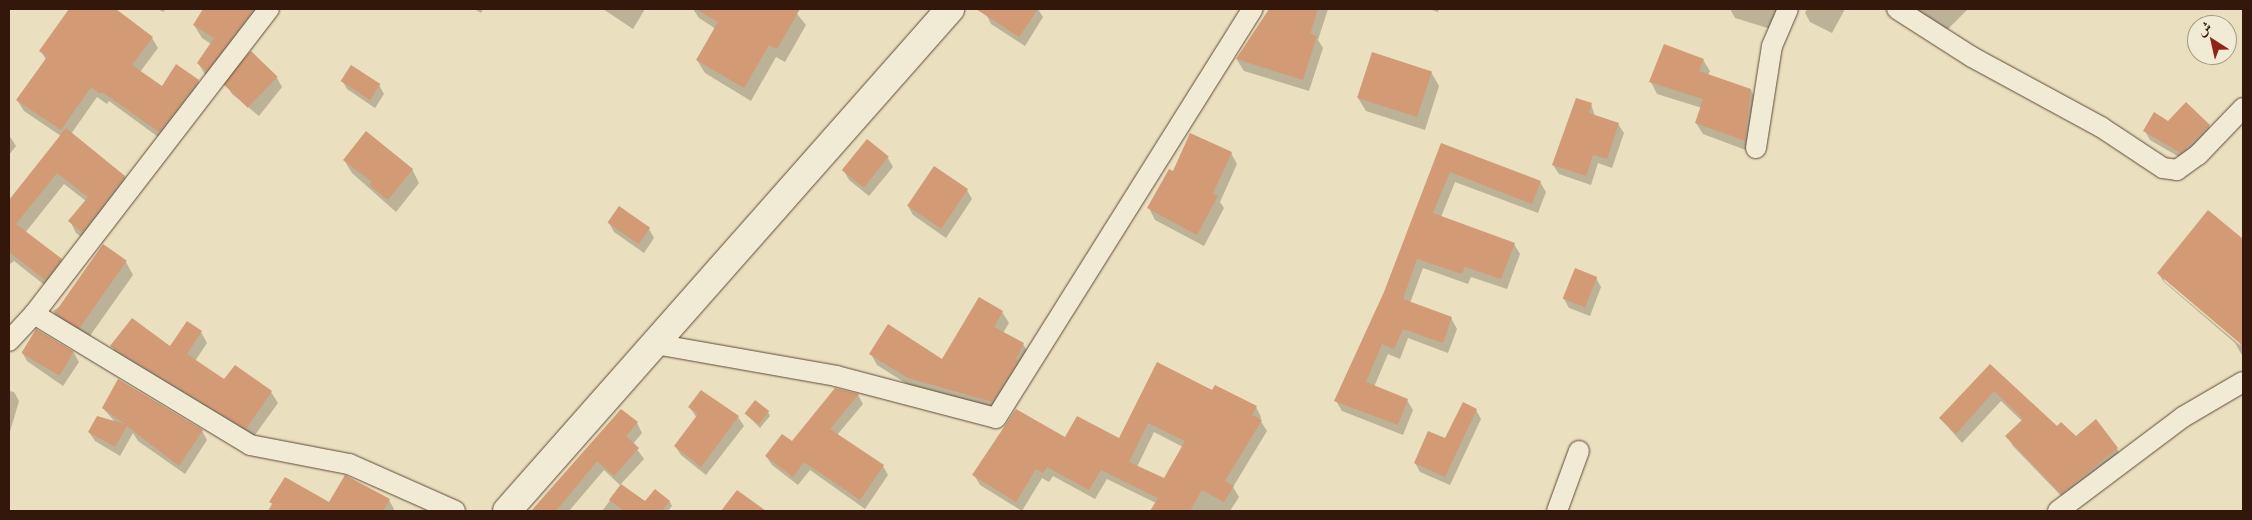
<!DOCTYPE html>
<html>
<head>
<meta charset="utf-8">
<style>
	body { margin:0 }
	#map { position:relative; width:2252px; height:520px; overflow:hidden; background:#eadfbe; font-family:"Libre Caslon Text",Amiri,serif }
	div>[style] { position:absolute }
	.shadow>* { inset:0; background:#0003 }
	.building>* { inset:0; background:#d29b76; transform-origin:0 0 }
	.roads { filter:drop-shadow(0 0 1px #614938) drop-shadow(0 0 1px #614938) }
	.street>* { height:20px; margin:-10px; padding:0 10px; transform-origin:10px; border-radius:10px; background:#f1ead5 }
	.secondary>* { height:28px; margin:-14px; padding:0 14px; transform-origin:14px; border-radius:14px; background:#f1ead5 }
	span { translate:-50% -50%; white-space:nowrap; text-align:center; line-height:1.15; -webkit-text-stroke:4px #f1ead5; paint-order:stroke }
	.frame { position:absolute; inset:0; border:10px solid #33170b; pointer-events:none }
	.north { position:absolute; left:2187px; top:15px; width:50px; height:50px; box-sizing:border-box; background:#f1ead5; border:1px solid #a59684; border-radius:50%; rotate:325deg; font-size:14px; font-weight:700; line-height:20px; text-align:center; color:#33170b }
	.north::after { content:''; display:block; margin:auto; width:18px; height:22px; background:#8f2418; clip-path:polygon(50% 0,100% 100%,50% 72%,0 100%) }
</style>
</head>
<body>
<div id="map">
	<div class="shadow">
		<i style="clip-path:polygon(71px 9px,114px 9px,152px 38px,158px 48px,140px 72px,162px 87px,176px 66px,198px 81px,204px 92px,165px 142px,109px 101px,107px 104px,97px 97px,71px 134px,125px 177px,131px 188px,89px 243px,76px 233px,70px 221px,86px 201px,64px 184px,25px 233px,61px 260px,67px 271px,52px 291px,14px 261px,9px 265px,9px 201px,61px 136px,24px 111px,17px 100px,46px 60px,41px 51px)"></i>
		<i style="clip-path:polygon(158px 9px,166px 9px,163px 12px)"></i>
		<i style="clip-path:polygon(205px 9px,261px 9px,206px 76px,198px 63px,211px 44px,202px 38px,194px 25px)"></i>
		<i style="clip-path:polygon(474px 9px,483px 9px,481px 13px)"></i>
		<i style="clip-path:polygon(603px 9px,645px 9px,633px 29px)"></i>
		<i style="clip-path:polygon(693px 9px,793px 9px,806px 25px,785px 62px,776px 57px,751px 101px,705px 73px,697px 60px,716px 29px,699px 18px)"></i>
		<i style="clip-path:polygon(990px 9px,1038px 9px,1043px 17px,1025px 46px,991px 24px,986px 14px)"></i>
		<i style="clip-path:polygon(1271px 9px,1328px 9px,1318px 40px,1323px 48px,1309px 91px,1244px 71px,1237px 60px)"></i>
		<i style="clip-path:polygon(1429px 9px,1439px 9px,1438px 12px)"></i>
		<i style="clip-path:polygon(1730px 9px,1783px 9px,1774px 30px,1735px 18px)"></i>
		<i style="clip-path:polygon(1807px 9px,1845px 9px,1832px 33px,1810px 22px,1805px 13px)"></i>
		<i style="clip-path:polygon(1904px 9px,1968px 9px,1944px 33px)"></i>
		<i style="clip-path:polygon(1703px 60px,1710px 71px,1708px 75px,1751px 90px,1757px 102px,1751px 152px,1703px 134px,1696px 123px,1702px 108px,1657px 94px,1651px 82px)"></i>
		<i style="clip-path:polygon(1431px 72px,1439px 86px,1425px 130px,1366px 111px,1358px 98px)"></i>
		<i style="clip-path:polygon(277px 78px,282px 87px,259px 116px,232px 94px,227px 85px)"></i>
		<i style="clip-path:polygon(342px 80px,379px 85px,384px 94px,375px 108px,347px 89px)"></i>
		<i style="clip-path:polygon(1591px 104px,1595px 116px,1618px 124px,1624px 133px,1612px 168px,1598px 163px,1591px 185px,1559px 174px,1553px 165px)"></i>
		<i style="clip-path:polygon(2168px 122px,2209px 126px,2214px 134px,2186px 161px,2150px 140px,2145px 131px)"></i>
		<i style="clip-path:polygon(9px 135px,16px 146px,9px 155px)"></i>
		<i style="clip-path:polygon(1442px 144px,1540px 182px,1546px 192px,1538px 213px,1455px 182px,1441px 217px,1514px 244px,1520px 254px,1507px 289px,1471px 277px,1468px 284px,1423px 268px,1410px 303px,1451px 318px,1457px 329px,1448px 353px,1408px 338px,1400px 359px,1388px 354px,1374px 387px,1407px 400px,1413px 410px,1403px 435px,1342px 411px,1336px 401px,1385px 293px)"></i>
		<i style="clip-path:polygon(1231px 153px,1237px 164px,1220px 202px,1224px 208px,1204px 246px,1155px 220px,1149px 208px,1173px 173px)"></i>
		<i style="clip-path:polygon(888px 158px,893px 167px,869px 196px,849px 180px,844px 171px)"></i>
		<i style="clip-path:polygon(344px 160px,412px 169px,419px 183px,396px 212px,352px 173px)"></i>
		<i style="clip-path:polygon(967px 190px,972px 199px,946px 238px,913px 215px,908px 206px)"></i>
		<i style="clip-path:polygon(evenodd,2208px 212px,2243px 241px,2243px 357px,2235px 343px,2164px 282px,2158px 273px,2208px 212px,2164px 277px,2242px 343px,2240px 345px,2164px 281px,2164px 277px)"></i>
		<i style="clip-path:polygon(609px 223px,649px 229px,654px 238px,644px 253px,614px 232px)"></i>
		<i style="clip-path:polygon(126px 262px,133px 275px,87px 340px,61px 324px,53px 311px)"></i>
		<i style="clip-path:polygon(1596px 278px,1601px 287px,1590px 316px,1569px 308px,1564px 299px)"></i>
		<i style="clip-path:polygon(1002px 312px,1009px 323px,1003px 333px,1023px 344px,1030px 356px,998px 413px,915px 389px,877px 365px,871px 354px,942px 361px)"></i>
		<i style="clip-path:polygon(36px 331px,74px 353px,79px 362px,63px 386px,27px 361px,22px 352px)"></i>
		<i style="clip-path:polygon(201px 332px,207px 343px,195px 361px,225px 381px,271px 392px,278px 403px,252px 439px,118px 357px,112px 346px,170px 348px)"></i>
		<i style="clip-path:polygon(evenodd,1157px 364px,1213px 392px,1256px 407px,1261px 417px,1260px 420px,1267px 431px,1233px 487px,1239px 497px,1230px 511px,1152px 511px,1156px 503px,1107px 479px,1095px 499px,1053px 476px,1049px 482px,1042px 478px,1022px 511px,980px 485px,974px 475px,1066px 439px,1119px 440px,1157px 364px,1154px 432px,1183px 447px,1164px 480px,1137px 467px,1154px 432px)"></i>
		<i style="clip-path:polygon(1990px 366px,2057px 428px,2076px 438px,2117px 449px,2123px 459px,2068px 503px,2013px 446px,2007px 436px,2022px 421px,2001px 401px,1962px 443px,1941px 419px)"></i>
		<i style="clip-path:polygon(9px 391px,14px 392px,19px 401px,9px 435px)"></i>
		<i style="clip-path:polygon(701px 391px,738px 417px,744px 426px,706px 475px,681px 455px,675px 446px,697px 418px,690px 408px)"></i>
		<i style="clip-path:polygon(858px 395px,863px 404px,837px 435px,883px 466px,888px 475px,865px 509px,810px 470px,798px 485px,772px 465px,766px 456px,792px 442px)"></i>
		<i style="clip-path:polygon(103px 408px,202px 431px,207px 440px,185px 474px,138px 441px,133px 433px,120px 456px,95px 441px,89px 432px,115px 422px)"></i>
		<i style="clip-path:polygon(1476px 410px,1481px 419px,1450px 485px,1420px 472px,1415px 463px,1446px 440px)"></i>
		<i style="clip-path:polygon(622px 411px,637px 423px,642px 433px,633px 444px,644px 459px,620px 485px,644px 505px,655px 490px,670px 502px,672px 506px,668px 511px,602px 511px,621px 486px,604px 470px,569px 511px,532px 511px)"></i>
		<i style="clip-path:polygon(768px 412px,770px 416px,760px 428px,745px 413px)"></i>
		<i style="clip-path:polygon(285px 479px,329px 504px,389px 500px,394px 509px,392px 511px,268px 511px)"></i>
	</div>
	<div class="building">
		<i style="clip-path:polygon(69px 9px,116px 9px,153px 37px,132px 65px,162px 86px,176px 64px,199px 80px,159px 132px,102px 92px,100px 94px,91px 87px,61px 130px,16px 100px,47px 57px,39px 51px)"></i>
		<i style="clip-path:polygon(203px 9px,254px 9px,207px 71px,197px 63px,214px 38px,193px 25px)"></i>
		<i style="clip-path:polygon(696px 9px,800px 9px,777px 49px,769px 45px,744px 88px,696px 60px,718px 22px)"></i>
		<i style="clip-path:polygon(976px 9px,1038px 9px,1019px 37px)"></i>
		<i style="clip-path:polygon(1269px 9px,1318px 9px,1310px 34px,1317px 36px,1303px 80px,1236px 59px)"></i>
		<i style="clip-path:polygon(1664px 44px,1704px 59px,1699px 71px,1751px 89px,1745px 141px,1695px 123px,1703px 99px,1649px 82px)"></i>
		<i style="left:251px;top:51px;width:37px;height:43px;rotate:44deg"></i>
		<i style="left:1372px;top:52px;width:63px;height:48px;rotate:18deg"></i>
		<i style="left:351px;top:65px;width:35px;height:19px;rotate:33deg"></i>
		<i style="clip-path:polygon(1576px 98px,1592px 103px,1589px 113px,1619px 123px,1607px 159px,1593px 155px,1586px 176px,1552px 165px)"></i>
		<i style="clip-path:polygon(2186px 102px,2210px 125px,2181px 153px,2143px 131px,2154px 112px,2168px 121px)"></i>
		<i style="clip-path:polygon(66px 128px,125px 176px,82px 232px,68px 221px,88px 197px,57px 173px,16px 224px,62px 259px,45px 280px,9px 252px,9px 200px)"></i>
		<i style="clip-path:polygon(366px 131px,413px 169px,388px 200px,369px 185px,372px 182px,343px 160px)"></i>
		<i style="clip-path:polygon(1190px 133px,1232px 152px,1213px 193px,1218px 196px,1197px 235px,1147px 208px,1169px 169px,1173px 171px)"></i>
		<i style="left:867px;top:139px;width:28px;height:40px;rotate:39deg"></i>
		<i style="clip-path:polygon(1441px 143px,1541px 181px,1532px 204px,1450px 172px,1433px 213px,1515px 243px,1501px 279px,1465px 267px,1462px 274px,1417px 259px,1403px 299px,1452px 317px,1443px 343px,1403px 329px,1394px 349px,1382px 344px,1366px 382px,1408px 399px,1398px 425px,1334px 401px,1384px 292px)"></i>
		<i style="left:934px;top:166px;width:41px;height:48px;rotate:34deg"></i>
		<i style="left:619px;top:206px;width:38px;height:20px;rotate:35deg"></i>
		<i style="clip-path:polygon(2208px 210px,2243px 239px,2243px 346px,2157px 273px)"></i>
		<i style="left:103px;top:244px;width:29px;height:84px;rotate:35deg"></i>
		<i style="left:1575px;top:268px;width:24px;height:33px;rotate:22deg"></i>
		<i style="clip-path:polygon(979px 297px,1003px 311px,994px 327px,1024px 343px,1016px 359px,1018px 360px,992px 402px,908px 378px,869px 354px,888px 324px,942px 359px)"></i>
		<i style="clip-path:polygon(132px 318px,170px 346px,187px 321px,202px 331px,187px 354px,224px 379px,235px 365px,272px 391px,246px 429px,110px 346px)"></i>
		<i style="left:36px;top:329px;width:44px;height:28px;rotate:31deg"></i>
		<i style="clip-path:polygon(evenodd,1157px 362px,1212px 390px,1215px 385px,1257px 406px,1252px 415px,1262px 420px,1225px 481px,1234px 486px,1224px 502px,1202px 490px,1190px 511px,1150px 511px,1158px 498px,1101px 470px,1089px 490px,1047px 467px,1043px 473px,1036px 469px,1016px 502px,972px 475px,1016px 409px,1065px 437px,1077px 416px,1119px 438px,1157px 362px,1148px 423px,1185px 441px,1164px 478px,1129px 462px,1148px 423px)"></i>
		<i style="clip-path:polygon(1990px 364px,2057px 426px,2061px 422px,2076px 436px,2096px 419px,2118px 448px,2061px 494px,2005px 436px,2023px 419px,1994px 391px,1956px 434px,1939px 418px)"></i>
		<i style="clip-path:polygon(118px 379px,203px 430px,179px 466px,127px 426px,115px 447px,88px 432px,97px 416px,125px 424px,102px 408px)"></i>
		<i style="clip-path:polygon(835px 388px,859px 394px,830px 429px,884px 465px,860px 500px,804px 462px,793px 477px,765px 456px,782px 434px,792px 441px)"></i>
		<i style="clip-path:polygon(701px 390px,739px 416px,701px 467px,674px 446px,698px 414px,688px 407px)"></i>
		<i style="left:755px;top:400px;width:18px;height:17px;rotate:38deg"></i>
		<i style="clip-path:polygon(1463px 402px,1477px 409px,1445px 477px,1414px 463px,1428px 431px,1445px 438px)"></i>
		<i style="clip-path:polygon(621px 409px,638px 422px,626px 436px,639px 448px,614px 476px,597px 461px,556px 511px,531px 511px)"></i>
		<i style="clip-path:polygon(345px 475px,390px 499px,383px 511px,269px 511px,273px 504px,269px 502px,285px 477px,329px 502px)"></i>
		<i style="clip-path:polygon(621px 484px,645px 501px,655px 489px,670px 501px,662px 511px,624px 511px,609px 500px)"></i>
		<i style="clip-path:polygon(737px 490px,766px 511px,721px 511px)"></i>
	</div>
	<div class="roads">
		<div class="street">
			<i style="left:1897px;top:9px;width:89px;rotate:32.6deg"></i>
			<i style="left:1972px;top:57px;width:147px;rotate:28.5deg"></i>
			<i style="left:2101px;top:127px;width:74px;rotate:33.5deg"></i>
			<i style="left:2163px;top:168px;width:14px;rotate:8deg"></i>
			<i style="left:2177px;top:170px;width:26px;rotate:-36deg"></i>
			<i style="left:2198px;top:155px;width:65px;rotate:-46.2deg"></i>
			<i style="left:1756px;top:148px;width:103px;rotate:-81.1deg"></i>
			<i style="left:1772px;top:46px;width:40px;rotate:-66.6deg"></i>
			<i style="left:34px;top:314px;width:253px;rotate:31.2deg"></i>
			<i style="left:250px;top:445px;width:101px;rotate:10.9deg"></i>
			<i style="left:349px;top:464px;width:116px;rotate:23.9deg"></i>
			<i style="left:9px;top:341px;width:37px;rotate:-47deg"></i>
			<i style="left:34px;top:314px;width:385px;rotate:-52.4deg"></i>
			<i style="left:655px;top:344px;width:184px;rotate:10deg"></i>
			<i style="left:836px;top:376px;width:165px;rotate:14.7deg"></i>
			<i style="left:996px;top:418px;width:483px;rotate:-57.9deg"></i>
			<i style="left:1557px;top:511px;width:64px;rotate:-69.9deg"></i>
			<i style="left:2058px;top:511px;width:156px;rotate:-36.9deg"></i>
			<i style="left:2183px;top:417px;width:69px;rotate:-30.3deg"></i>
		</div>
		<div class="secondary">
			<i style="left:507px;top:511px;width:670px;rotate:-48.57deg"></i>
		</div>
	</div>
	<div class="frame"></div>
	<div class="north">ش</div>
</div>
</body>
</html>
